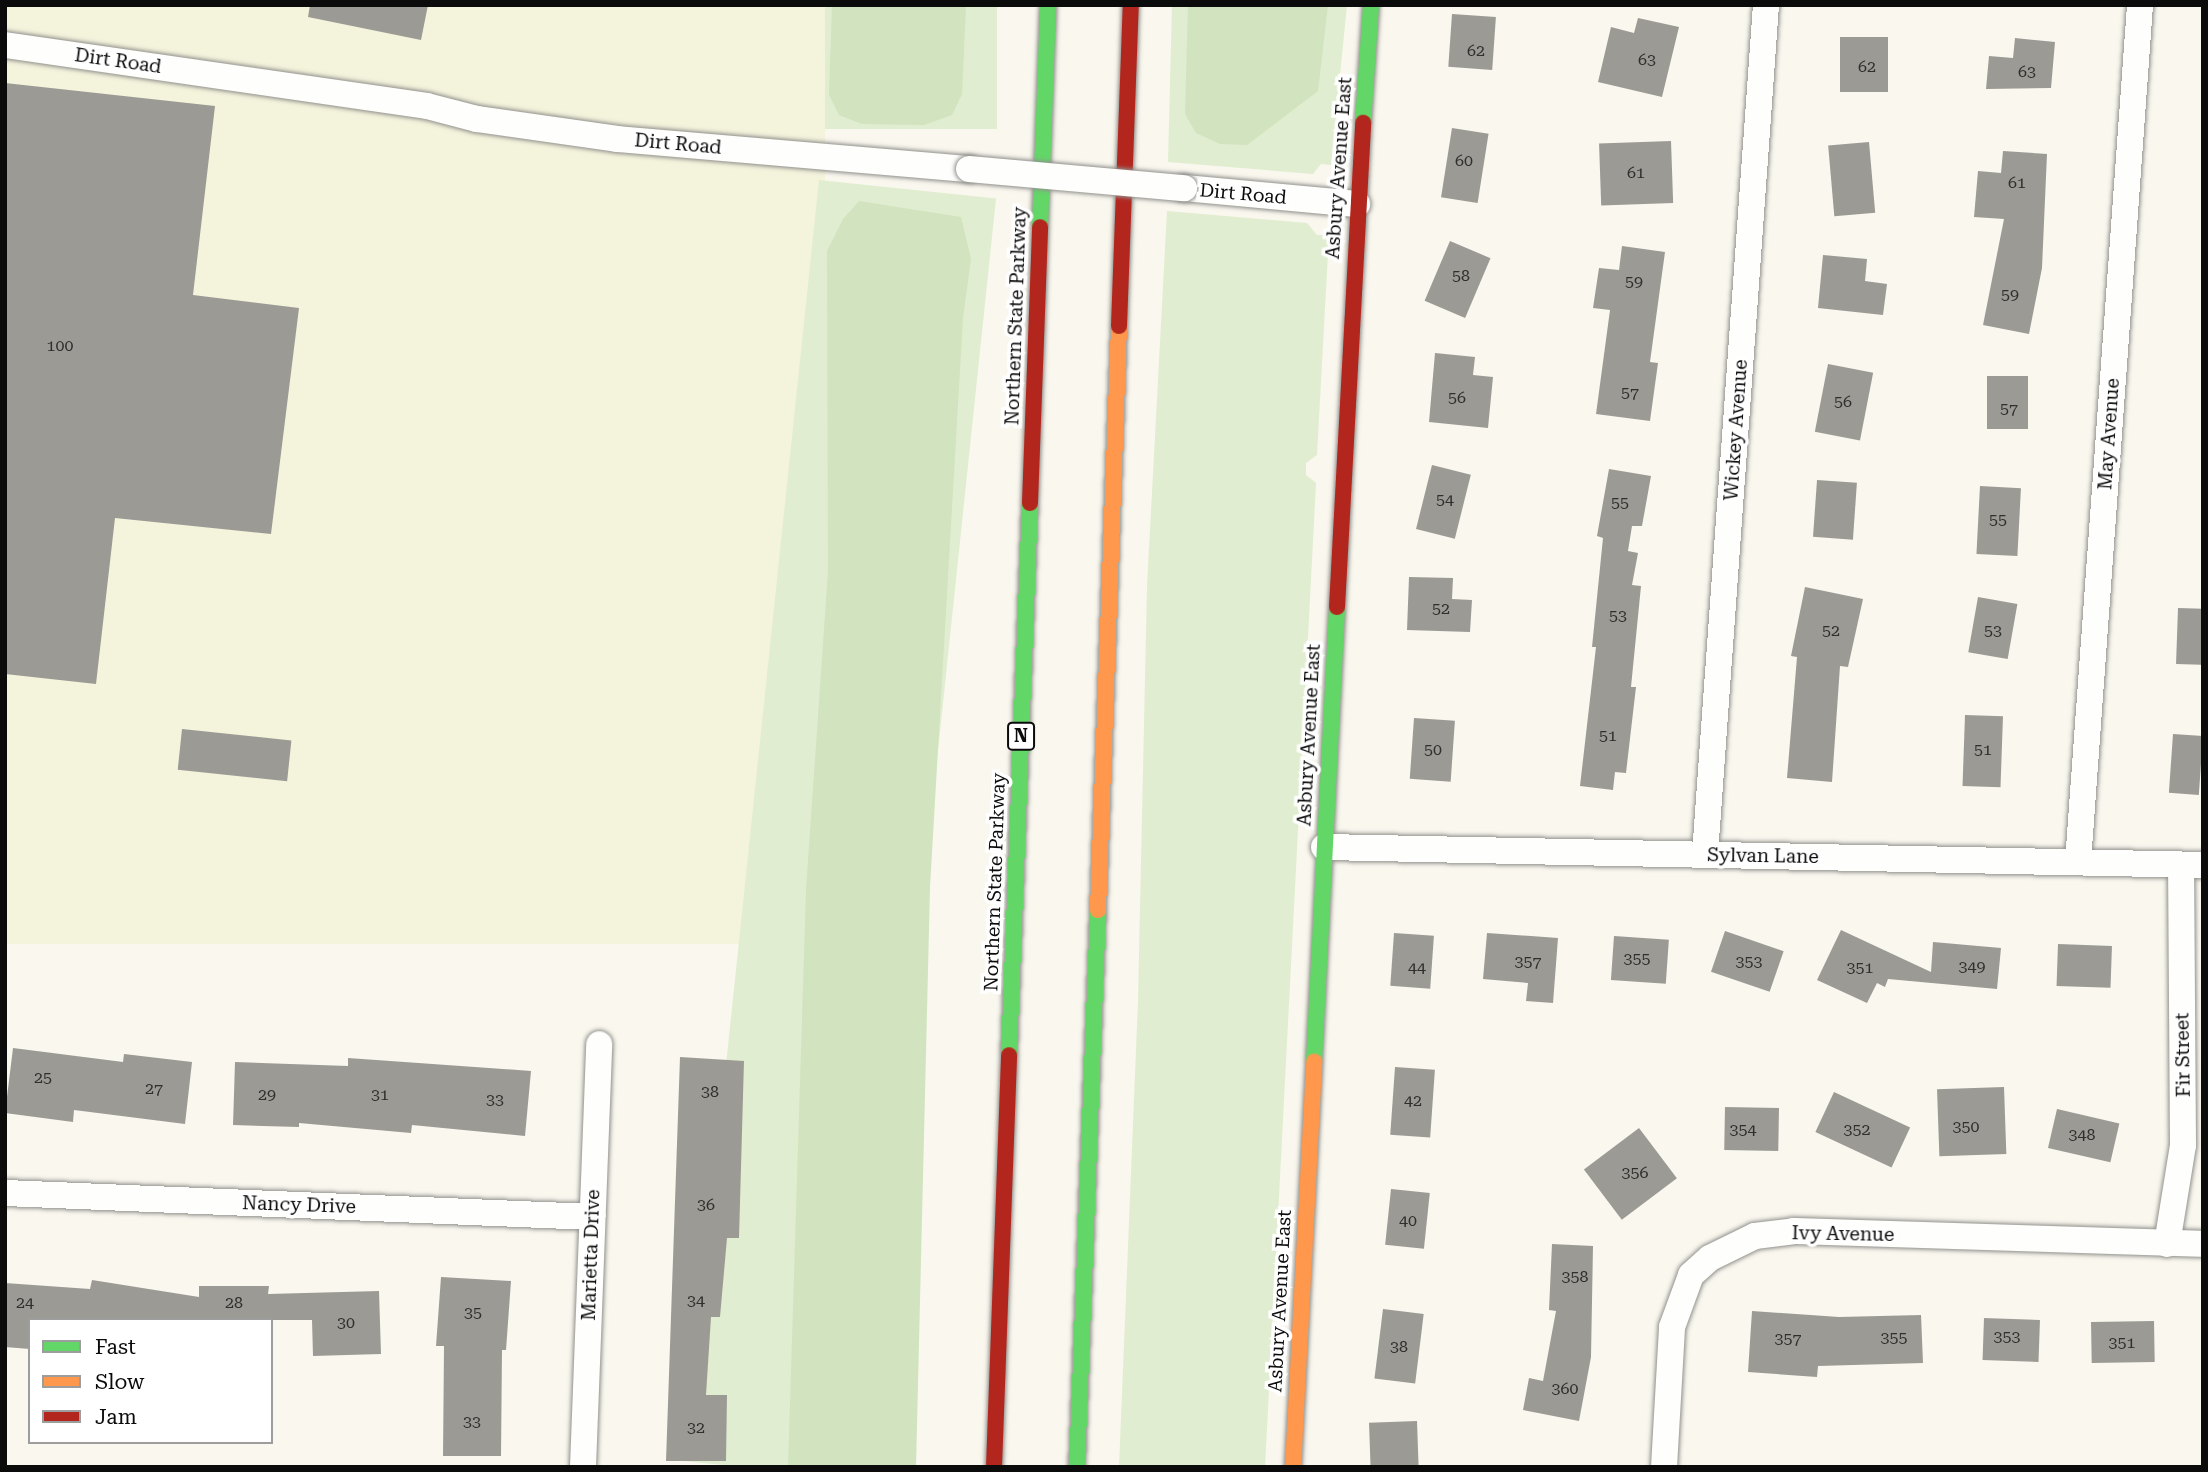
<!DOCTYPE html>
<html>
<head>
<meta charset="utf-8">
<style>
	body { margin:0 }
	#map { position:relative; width:2208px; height:1472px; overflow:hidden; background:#f9f7ee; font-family:"Roboto Serif",serif }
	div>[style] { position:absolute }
	.farmland>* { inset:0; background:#f4f3dc; transform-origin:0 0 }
	.green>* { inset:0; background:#e1edd0; transform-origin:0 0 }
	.forest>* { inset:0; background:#d1e3bf }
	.building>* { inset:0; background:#9c9a94; transform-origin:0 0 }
	.roads { filter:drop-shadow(0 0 2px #92918d) drop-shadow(0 0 2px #92918d) }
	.street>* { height:26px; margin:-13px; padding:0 13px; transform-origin:13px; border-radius:13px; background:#fefefc }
	.fast>* { height:16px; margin:-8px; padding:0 8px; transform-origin:8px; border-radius:8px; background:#63d668 }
	.slow>* { height:16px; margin:-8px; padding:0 8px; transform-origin:8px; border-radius:8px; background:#ff974d }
	.jam>* { height:16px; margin:-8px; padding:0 8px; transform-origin:8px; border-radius:8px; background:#b3261e }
	.bridges { filter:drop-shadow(0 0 2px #92918d) drop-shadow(0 0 2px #92918d) }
	.street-bridge>* { height:26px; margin:-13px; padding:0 13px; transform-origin:13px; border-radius:13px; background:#fefefc }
	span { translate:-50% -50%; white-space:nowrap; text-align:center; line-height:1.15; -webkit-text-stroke:7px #fff; paint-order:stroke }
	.number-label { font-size:16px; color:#2f2f2d }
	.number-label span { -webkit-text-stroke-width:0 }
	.shield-label span { padding:2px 5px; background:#fff; border:2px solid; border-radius:5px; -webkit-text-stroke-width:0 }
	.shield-label { font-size:18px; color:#0b0b0b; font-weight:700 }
	.street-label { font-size:19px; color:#0b0b0b }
	.frame { position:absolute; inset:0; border:7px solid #0b0b0b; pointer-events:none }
	.legend { position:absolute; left:28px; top:1318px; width:245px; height:126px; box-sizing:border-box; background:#fff; border:2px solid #9d9d9d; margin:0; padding:9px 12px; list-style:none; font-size:21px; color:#0b0b0b }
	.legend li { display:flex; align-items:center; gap:14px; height:35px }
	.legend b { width:35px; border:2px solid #9d9d9d }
</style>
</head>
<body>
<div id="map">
	<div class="farmland">
		<i style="left:5px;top:5px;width:820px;height:939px"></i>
	</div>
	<div class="green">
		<i style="left:825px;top:5px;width:172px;height:124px"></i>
		<i style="clip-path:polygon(1172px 5px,1347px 5px,1331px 165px,1321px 164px,1313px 174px,1168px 162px)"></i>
		<i style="left:819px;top:180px;width:178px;height:1288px;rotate:6deg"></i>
		<i style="clip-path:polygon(1167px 211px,1307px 223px,1317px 235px,1329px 235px,1317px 455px,1306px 463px,1306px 475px,1316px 483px,1265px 1467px,1119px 1467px,1138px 1001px,1147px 586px)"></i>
	</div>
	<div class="forest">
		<i style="clip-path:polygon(832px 5px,966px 5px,962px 94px,952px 115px,924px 125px,862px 124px,839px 115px,829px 95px)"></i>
		<i style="clip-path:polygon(1188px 5px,1328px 5px,1318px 91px,1247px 145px,1220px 144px,1196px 133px,1185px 114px)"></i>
		<i style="clip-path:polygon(859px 201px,961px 217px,971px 259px,963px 318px,930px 887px,916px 1467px,788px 1467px,806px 890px,828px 571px,827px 251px,843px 219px)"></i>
	</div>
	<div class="building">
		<i style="clip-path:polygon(310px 5px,428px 5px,421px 40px,308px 17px)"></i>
		<i style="left:1452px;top:14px;width:44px;height:53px;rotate:4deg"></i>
		<i style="clip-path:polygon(1638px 18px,1679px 27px,1662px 97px,1598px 82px,1611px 27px,1634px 33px)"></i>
		<i style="left:1840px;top:37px;width:48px;height:55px"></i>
		<i style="clip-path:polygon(2015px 38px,2055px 42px,2051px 88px,1986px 89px,1989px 56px,2013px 58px)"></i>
		<i style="clip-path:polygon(5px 83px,215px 106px,193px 295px,299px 308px,271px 534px,115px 518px,96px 684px,5px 674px)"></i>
		<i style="left:1452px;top:128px;width:37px;height:70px;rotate:9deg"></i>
		<i style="left:1671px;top:141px;width:62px;height:72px;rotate:88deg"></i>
		<i style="left:1869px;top:142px;width:71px;height:41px;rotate:85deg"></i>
		<i style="clip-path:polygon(2003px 151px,2047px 154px,2042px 268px,2029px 334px,1983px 325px,2004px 219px,1974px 217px,1978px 171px,2001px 173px)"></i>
		<i style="left:1450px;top:241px;width:44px;height:65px;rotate:23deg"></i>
		<i style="clip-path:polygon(1622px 246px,1665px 252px,1650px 362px,1658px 363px,1650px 421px,1596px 414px,1610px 310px,1593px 308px,1599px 268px,1619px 270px)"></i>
		<i style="clip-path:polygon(1823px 255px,1867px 259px,1865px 281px,1887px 284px,1883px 315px,1818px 308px)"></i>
		<i style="clip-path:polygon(1435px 353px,1475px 357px,1473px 375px,1493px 377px,1488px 428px,1429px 422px)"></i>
		<i style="left:1828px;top:364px;width:46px;height:69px;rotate:11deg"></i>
		<i style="left:2028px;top:376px;width:53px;height:41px;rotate:90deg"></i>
		<i style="left:1432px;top:465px;width:40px;height:66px;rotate:14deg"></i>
		<i style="clip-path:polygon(1609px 469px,1651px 476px,1642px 526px,1632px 526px,1628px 551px,1638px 553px,1632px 585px,1641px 586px,1631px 687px,1636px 687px,1626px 773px,1615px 772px,1613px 790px,1580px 786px,1596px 647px,1592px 647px,1603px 538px,1597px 536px)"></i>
		<i style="left:1817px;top:480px;width:40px;height:57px;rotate:4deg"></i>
		<i style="left:1980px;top:486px;width:41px;height:68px;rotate:3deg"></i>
		<i style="clip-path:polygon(1409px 577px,1453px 578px,1452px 599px,1472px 600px,1470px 632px,1407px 630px)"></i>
		<i style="clip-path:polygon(1805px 587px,1863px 599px,1848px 667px,1840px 666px,1832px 782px,1787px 778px,1797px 657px,1791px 656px)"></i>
		<i style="left:1978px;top:597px;width:40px;height:56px;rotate:10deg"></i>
		<i style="left:2178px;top:608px;width:25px;height:56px;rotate:2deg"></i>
		<i style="left:1965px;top:715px;width:38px;height:71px;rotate:2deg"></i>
		<i style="left:1414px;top:718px;width:41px;height:61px;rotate:4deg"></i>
		<i style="left:182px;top:729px;width:110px;height:41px;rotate:6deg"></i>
		<i style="left:2173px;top:734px;width:30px;height:59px;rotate:4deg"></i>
		<i style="clip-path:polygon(1841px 930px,1931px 972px,1933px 942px,2001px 948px,1997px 989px,1888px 979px,1885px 987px,1877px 983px,1867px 1003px,1817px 980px)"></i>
		<i style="left:1725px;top:931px;width:62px;height:43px;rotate:19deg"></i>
		<i style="left:1394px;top:933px;width:40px;height:53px;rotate:4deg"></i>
		<i style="clip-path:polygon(1487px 933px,1558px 938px,1553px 1003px,1526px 1001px,1528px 983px,1483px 979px)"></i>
		<i style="left:1614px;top:936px;width:55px;height:44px;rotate:4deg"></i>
		<i style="left:2058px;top:944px;width:54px;height:42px;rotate:2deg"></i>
		<i style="clip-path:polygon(13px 1048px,123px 1062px,124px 1054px,192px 1062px,185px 1124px,74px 1110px,73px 1122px,5px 1113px)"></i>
		<i style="clip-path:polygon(680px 1057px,744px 1061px,739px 1238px,727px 1238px,720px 1317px,711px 1317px,706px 1395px,727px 1395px,726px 1461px,666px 1461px)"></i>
		<i style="clip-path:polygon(348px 1058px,531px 1071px,525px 1136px,412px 1125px,411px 1133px,299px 1123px,299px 1127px,233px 1125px,235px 1062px,348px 1066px)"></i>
		<i style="left:1395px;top:1067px;width:40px;height:68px;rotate:4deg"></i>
		<i style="left:2004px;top:1087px;width:67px;height:67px;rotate:88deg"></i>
		<i style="left:1834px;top:1092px;width:84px;height:44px;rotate:25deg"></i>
		<i style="left:1725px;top:1107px;width:54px;height:43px;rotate:1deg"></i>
		<i style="left:2057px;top:1109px;width:64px;height:40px;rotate:13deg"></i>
		<i style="left:1639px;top:1128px;width:63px;height:69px;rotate:53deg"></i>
		<i style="left:1391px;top:1189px;width:39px;height:56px;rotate:6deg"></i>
		<i style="clip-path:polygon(1552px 1244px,1593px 1246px,1591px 1357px,1579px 1421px,1523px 1410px,1529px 1378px,1543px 1381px,1556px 1311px,1549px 1310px)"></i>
		<i style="clip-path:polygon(441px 1277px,511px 1281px,506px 1350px,502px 1350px,501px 1456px,443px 1456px,444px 1346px,436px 1346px)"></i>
		<i style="clip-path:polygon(92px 1280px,199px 1297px,199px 1286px,269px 1286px,268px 1294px,379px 1291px,381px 1354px,313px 1356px,312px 1320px,30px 1320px,30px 1349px,5px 1347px,5px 1283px,90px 1289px)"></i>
		<i style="left:1383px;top:1309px;width:41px;height:70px;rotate:7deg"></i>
		<i style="clip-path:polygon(1752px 1311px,1839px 1317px,1921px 1315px,1923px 1363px,1818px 1366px,1817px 1377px,1748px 1372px)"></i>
		<i style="left:1984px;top:1318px;width:56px;height:42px;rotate:2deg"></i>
		<i style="left:2154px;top:1321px;width:41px;height:63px;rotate:89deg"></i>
		<i style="left:1417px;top:1421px;width:46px;height:48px;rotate:88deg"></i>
	</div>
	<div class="roads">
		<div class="street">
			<i style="left:5px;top:45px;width:426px;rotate:8.2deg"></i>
			<i style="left:427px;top:106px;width:52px;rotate:14.6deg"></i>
			<i style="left:477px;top:119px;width:141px;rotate:8.1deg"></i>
			<i style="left:617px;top:139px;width:353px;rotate:4.9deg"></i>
			<i style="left:1184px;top:188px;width:174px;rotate:5.3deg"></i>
			<i style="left:1324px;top:847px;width:879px;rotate:1.17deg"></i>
			<i style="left:1705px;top:854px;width:851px;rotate:-85.89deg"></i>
			<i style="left:2078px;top:862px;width:859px;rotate:-85.86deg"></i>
			<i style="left:5px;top:1193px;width:588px;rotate:2.34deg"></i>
			<i style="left:2167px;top:1244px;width:100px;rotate:-80.8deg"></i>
			<i style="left:2183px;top:1145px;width:280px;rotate:-90.4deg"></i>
			<i style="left:583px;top:1467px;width:423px;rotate:-87.8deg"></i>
			<i style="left:1664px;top:1467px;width:140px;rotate:-86.7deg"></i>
			<i style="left:1672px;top:1327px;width:55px;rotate:-69.9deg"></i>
			<i style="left:1691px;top:1275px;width:25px;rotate:-42deg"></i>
			<i style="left:1710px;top:1258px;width:50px;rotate:-26.1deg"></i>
			<i style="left:1755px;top:1236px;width:38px;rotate:-7deg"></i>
			<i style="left:1793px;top:1231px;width:410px;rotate:1.8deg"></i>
		</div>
		<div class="fast">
			<i style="left:1363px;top:123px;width:118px;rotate:-86.1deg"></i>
			<i style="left:1040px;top:227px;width:222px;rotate:-87.9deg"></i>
			<i style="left:1009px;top:1055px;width:552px;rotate:-87.82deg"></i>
			<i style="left:1314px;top:1062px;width:456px;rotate:-87.1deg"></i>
			<i style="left:1077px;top:1467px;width:557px;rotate:-87.84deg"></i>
		</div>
		<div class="slow">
			<i style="left:1098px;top:910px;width:584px;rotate:-87.94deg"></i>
			<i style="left:1293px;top:1467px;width:406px;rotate:-87deg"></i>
		</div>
		<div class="jam">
			<i style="left:1119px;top:326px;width:321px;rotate:-87.9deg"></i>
			<i style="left:1030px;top:503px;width:276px;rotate:-87.9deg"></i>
			<i style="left:1337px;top:607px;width:485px;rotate:-86.9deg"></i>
			<i style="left:994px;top:1467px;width:412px;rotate:-87.9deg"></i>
		</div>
	</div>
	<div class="bridges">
		<div class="street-bridge">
			<i style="left:969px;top:169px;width:216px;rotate:5.1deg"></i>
		</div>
	</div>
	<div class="number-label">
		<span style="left:1476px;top:51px">62</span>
		<span style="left:1647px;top:60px">63</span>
		<span style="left:1867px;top:67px">62</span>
		<span style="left:2027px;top:72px">63</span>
		<span style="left:1464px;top:161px">60</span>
		<span style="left:1636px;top:173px">61</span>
		<span style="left:2017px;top:183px">61</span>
		<span style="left:1461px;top:276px">58</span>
		<span style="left:1634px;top:282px">59</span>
		<span style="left:2010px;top:295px">59</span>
		<span style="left:60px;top:346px">100</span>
		<span style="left:1630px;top:393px">57</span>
		<span style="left:1457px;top:398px">56</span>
		<span style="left:1843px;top:402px">56</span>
		<span style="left:2009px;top:409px">57</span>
		<span style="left:1445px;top:500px">54</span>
		<span style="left:1620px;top:503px">55</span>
		<span style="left:1998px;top:520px">55</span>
		<span style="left:1441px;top:609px">52</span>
		<span style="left:1618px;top:616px">53</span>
		<span style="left:1831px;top:631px">52</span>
		<span style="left:1993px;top:631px">53</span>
		<span style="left:1608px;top:736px">51</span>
		<span style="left:1433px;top:750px">50</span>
		<span style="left:1983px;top:750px">51</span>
		<span style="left:1637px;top:959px">355</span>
		<span style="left:1528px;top:962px">357</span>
		<span style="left:1749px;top:962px">353</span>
		<span style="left:1972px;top:967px">349</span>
		<span style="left:1417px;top:968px">44</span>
		<span style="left:1860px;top:968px">351</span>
		<span style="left:43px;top:1078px">25</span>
		<span style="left:154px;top:1089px">27</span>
		<span style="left:710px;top:1092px">38</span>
		<span style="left:267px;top:1095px">29</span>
		<span style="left:380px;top:1095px">31</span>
		<span style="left:495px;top:1100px">33</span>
		<span style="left:1413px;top:1101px">42</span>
		<span style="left:1966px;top:1127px">350</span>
		<span style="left:1743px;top:1130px">354</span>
		<span style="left:1857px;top:1130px">352</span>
		<span style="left:2082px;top:1135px">348</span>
		<span style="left:1635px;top:1173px">356</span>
		<span style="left:706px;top:1205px">36</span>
		<span style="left:1408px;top:1221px">40</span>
		<span style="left:1575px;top:1277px">358</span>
		<span style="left:696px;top:1301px">34</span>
		<span style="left:25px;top:1303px">24</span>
		<span style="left:234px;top:1303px">28</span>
		<span style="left:473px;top:1313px">35</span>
		<span style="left:346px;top:1323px">30</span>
		<span style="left:2007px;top:1337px">353</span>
		<span style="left:1894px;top:1338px">355</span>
		<span style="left:1788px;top:1339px">357</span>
		<span style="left:2122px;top:1343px">351</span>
		<span style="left:1399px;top:1347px">38</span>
		<span style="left:1565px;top:1389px">360</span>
		<span style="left:472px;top:1422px">33</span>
		<span style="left:696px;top:1428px">32</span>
	</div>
	<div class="shield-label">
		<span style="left:1021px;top:736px">N</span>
	</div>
	<div class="street-label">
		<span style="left:118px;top:61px;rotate:8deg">Dirt Road</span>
		<span style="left:678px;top:144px;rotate:5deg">Dirt Road</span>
		<span style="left:1339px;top:168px;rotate:-86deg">Asbury Avenue East</span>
		<span style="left:1243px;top:194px;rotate:5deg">Dirt Road</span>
		<span style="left:1016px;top:316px;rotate:-88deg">Northern State Parkway</span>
		<span style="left:1736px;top:430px;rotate:-86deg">Wickey Avenue</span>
		<span style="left:2109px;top:434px;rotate:-86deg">May Avenue</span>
		<span style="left:1309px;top:735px;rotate:-87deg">Asbury Avenue East</span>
		<span style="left:1763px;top:856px;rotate:1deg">Sylvan Lane</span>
		<span style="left:995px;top:882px;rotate:-88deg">Northern State Parkway</span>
		<span style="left:2183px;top:1055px;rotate:-91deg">Fir Street</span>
		<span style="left:299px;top:1205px;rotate:2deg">Nancy Drive</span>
		<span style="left:1843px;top:1234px;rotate:1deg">Ivy Avenue</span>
		<span style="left:591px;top:1255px;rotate:-88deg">Marietta Drive</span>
		<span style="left:1280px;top:1301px;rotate:-87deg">Asbury Avenue East</span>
	</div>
	<div class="frame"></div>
	<ul class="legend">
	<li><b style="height:9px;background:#63d668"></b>Fast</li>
	<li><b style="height:9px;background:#ff974d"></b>Slow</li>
	<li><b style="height:9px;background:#b3261e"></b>Jam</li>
	</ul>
</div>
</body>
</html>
